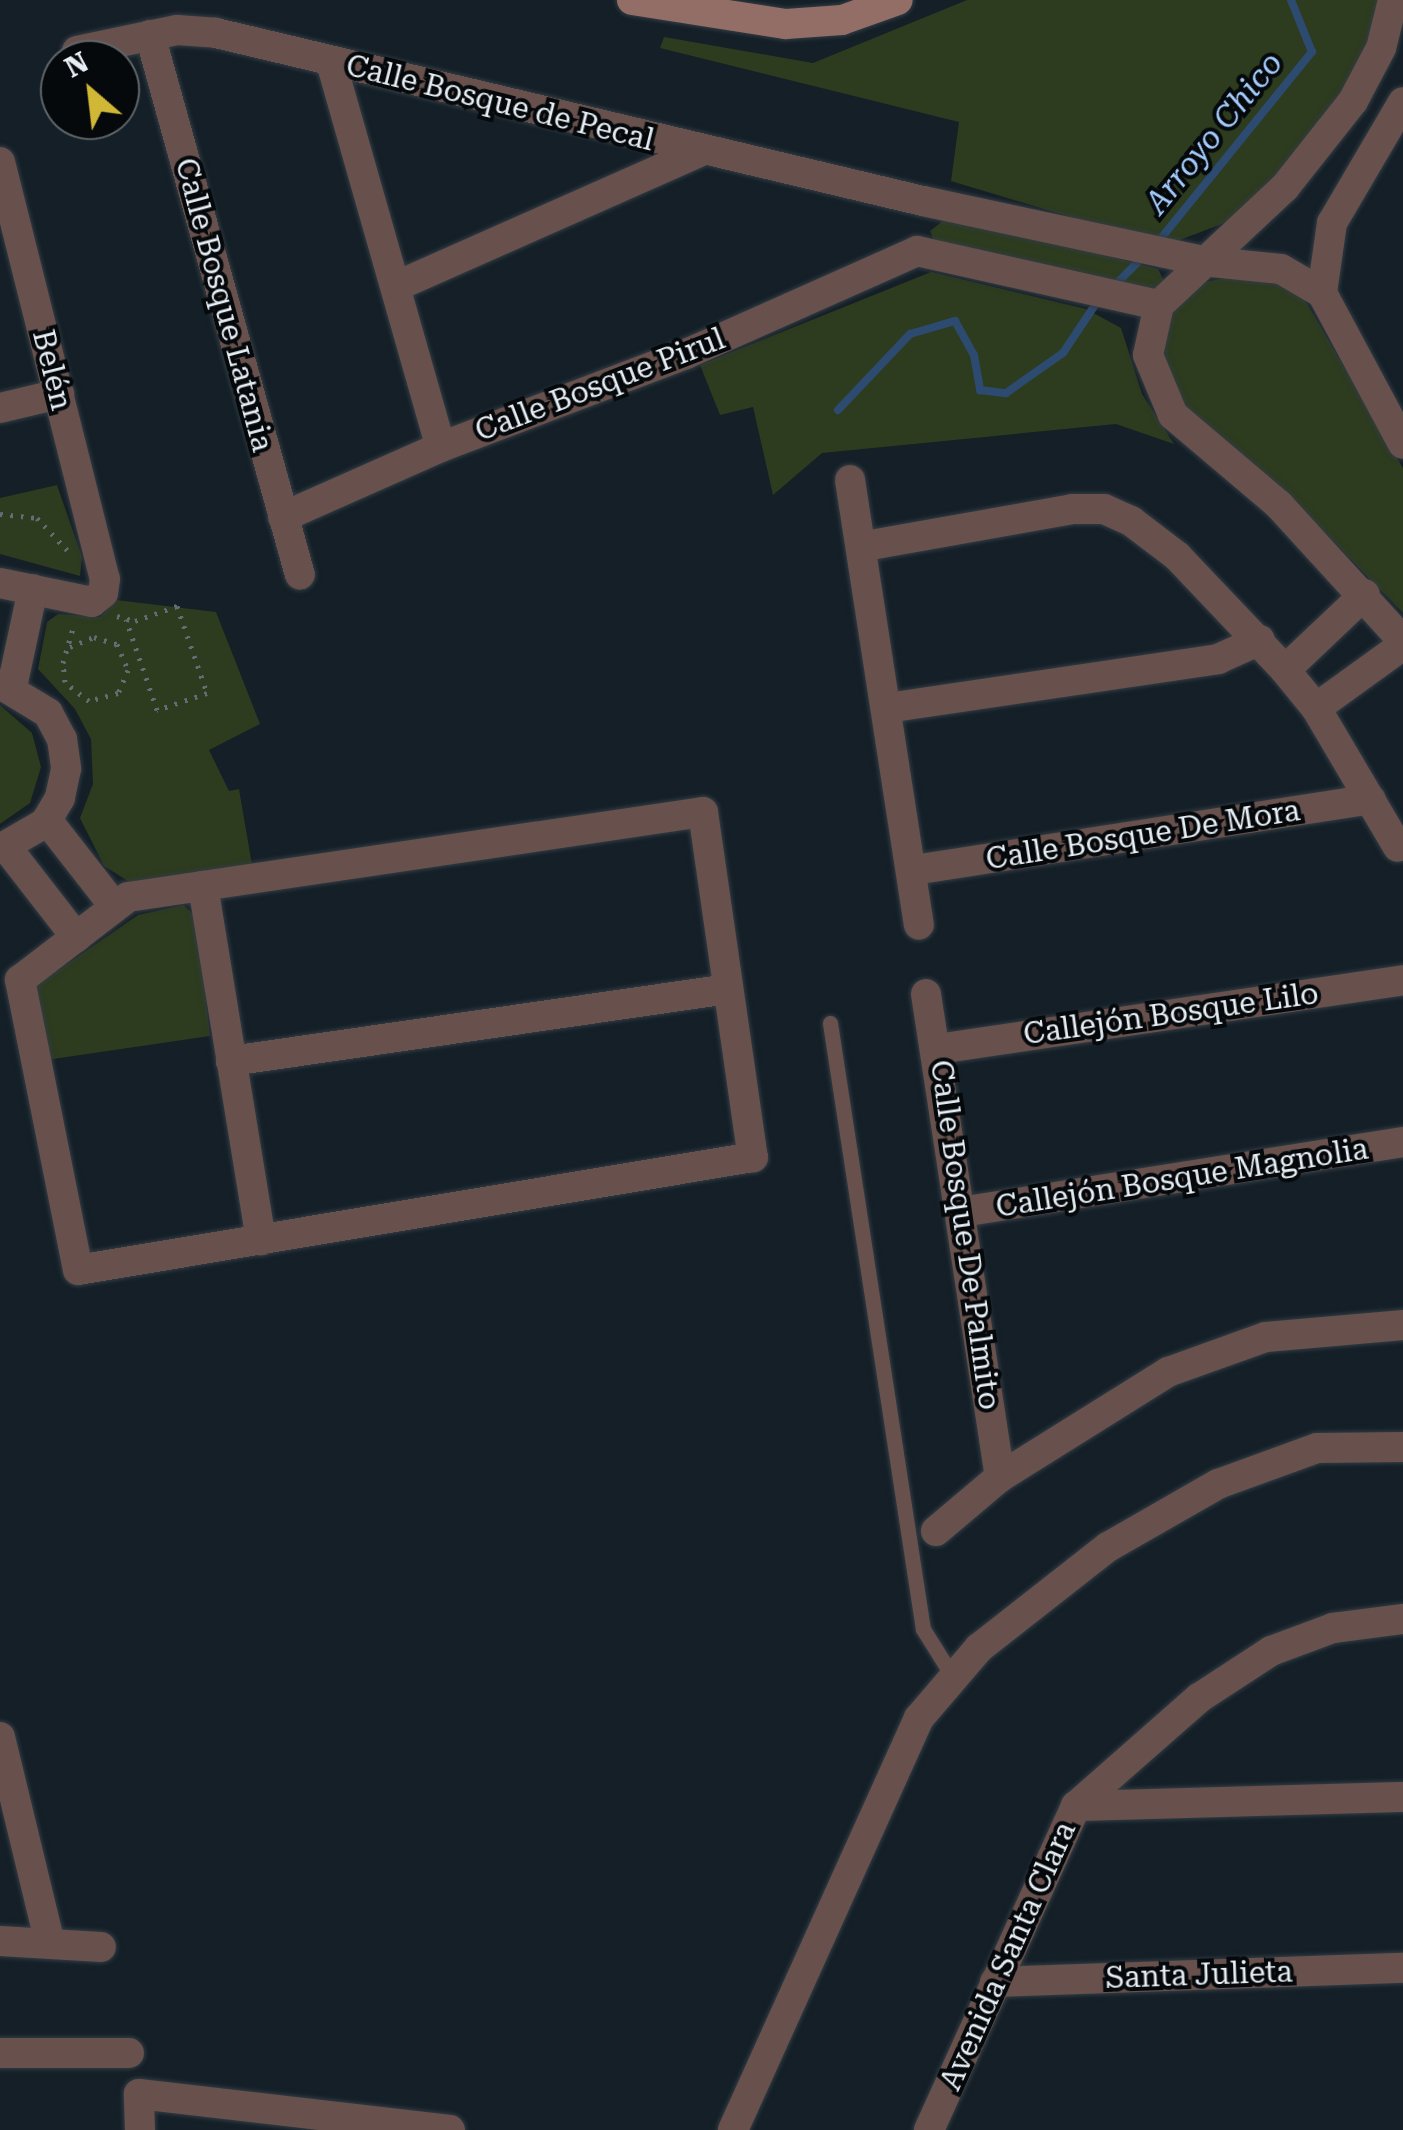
<!DOCTYPE html>
<html>
<head>
<meta charset="utf-8">
<style>
	body { margin:0 }
	#map { position:relative; width:1403px; height:2130px; overflow:hidden; background:#141f27; font-family:"Roboto Serif",serif }
	div>[style] { position:absolute }
	.green>* { inset:0; background:#2d3b1e }
	.stream>* { height:8px; margin:-4px; padding:0 4px; transform-origin:4px; border-radius:4px; background:#2d4b70 }
	.path>* { height:5px; margin-top:-2.5px; transform-origin:0; background:repeating-linear-gradient(90deg,#646d75 0 2.5px,transparent 0 10.5px) }
	.roads { filter:drop-shadow(0 0 2px #323c44) drop-shadow(0 0 2px #323c44) }
	.lane>* { height:15px; margin:-7.5px; padding:0 7.5px; transform-origin:7.5px; border-radius:7.5px; background:#68514c }
	.street>* { height:30px; margin:-15px; padding:0 15px; transform-origin:15px; border-radius:15px; background:#68514c }
	.secondary>* { height:30px; margin:-15px; padding:0 15px; transform-origin:15px; border-radius:15px; background:#936e66 }
	span { translate:-50% -50%; white-space:nowrap; text-align:center; line-height:1.15; -webkit-text-stroke:8px #05090c; paint-order:stroke }
	.street-label { font-size:30px; color:#e7eef4 }
	.water-label { font-size:32px; color:#a3cbfc; font-style:italic }
	.north { position:absolute; left:40px; top:40px; width:100px; height:100px; box-sizing:border-box; background:#05090c; border:2px solid #5f6569; border-radius:50%; rotate:332deg; font-size:28px; font-weight:700; line-height:40px; text-align:center; color:#e7eef4 }
	.north::after { content:''; display:block; margin:auto; width:35px; height:45px; background:#d1b736; clip-path:polygon(50% 0,100% 100%,50% 72%,0 100%) }
</style>
</head>
<body>
<div id="map">
	<div class="green">
		<i style="clip-path:polygon(967px 0,1379px 0,1373px 32px,1340px 100px,1265px 192px,1227px 222px,1177px 241px,1150px 241px,951px 181px,959px 122px,660px 48px,664px 37px,813px 63px)"></i>
		<i style="clip-path:polygon(949px 216px,1158px 269px,1165px 283px,1155px 294px,936px 245px,930px 231px)"></i>
		<i style="clip-path:polygon(931px 272px,1086px 309px,1121px 328px,1142px 394px,1174px 444px,1116px 424px,822px 453px,773px 495px,753px 407px,720px 415px,700px 365px)"></i>
		<i style="clip-path:polygon(1252px 272px,1302px 295px,1403px 468px,1403px 613px,1298px 505px,1177px 404px,1161px 377px,1163px 328px,1174px 307px,1206px 282px)"></i>
		<i style="clip-path:polygon(57px 485px,82px 557px,80px 576px,0 554px,0 498px)"></i>
		<i style="clip-path:polygon(116px 600px,216px 612px,260px 724px,209px 750px,229px 791px,239px 789px,252px 865px,131px 883px,104px 866px,80px 818px,93px 784px,91px 739px,75px 709px,38px 669px,47px 622px,58px 614px,100px 617px)"></i>
		<i style="clip-path:polygon(0 705px,32px 733px,41px 767px,30px 803px,0 824px)"></i>
		<i style="clip-path:polygon(184px 905px,197px 919px,210px 1036px,46px 1060px,34px 987px,138px 915px)"></i>
	</div>
	<div class="stream">
		<i style="left:1158px;top:242px;width:245px;rotate:-51deg"></i>
		<i style="left:1312px;top:52px;width:56px;rotate:-112deg"></i>
		<i style="left:1118px;top:282px;width:28px;rotate:-45deg"></i>
		<i style="left:838px;top:410px;width:105px;rotate:-46.5deg"></i>
		<i style="left:910px;top:334px;width:47px;rotate:-16.1deg"></i>
		<i style="left:955px;top:321px;width:39px;rotate:61deg"></i>
		<i style="left:974px;top:355px;width:36px;rotate:80deg"></i>
		<i style="left:980px;top:390px;width:26px;rotate:7deg"></i>
		<i style="left:1006px;top:393px;width:70px;rotate:-35.1deg"></i>
		<i style="left:1063px;top:353px;width:58px;rotate:-56.3deg"></i>
	</div>
	<div class="path">
		<i style="left:0;top:514px;width:37px;rotate:6deg"></i>
		<i style="left:37px;top:518px;width:44px;rotate:46.8deg"></i>
		<i style="left:117px;top:616px;width:19px;rotate:16deg"></i>
		<i style="left:135px;top:621px;width:45px;rotate:-19.7deg"></i>
		<i style="left:177px;top:606px;width:92px;rotate:71deg"></i>
		<i style="left:207px;top:693px;width:53px;rotate:161.2deg"></i>
		<i style="left:157px;top:710px;width:96px;rotate:-108.8deg"></i>
		<i style="left:70px;top:647px;width:26px;rotate:-23deg"></i>
		<i style="left:94px;top:637px;width:24px;rotate:17deg"></i>
		<i style="left:117px;top:644px;width:28px;rotate:67deg"></i>
		<i style="left:128px;top:670px;width:25px;rotate:113deg"></i>
		<i style="left:118px;top:693px;width:30px;rotate:165deg"></i>
		<i style="left:89px;top:701px;width:31px;rotate:-142deg"></i>
		<i style="left:65px;top:682px;width:19px;rotate:-96deg"></i>
		<i style="left:63px;top:663px;width:40px;rotate:-74deg"></i>
	</div>
	<div class="roads">
		<div class="lane">
			<i style="left:830px;top:1023px;width:613px;rotate:81.28deg"></i>
			<i style="left:923px;top:1629px;width:57px;rotate:58deg"></i>
		</div>
		<div class="street">
			<i style="left:1393px;top:0;width:49px;rotate:104deg"></i>
			<i style="left:1381px;top:48px;width:60px;rotate:117.8deg"></i>
			<i style="left:1353px;top:101px;width:110px;rotate:128.3deg"></i>
			<i style="left:1285px;top:187px;width:173px;rotate:136.9deg"></i>
			<i style="left:1159px;top:305px;width:51px;rotate:102.4deg"></i>
			<i style="left:1148px;top:355px;width:65px;rotate:67.4deg"></i>
			<i style="left:1173px;top:415px;width:139px;rotate:40.3deg"></i>
			<i style="left:1279px;top:505px;width:184px;rotate:47.6deg"></i>
			<i style="left:150px;top:35px;width:560px;rotate:74.48deg"></i>
			<i style="left:77px;top:51px;width:102px;rotate:-11.9deg"></i>
			<i style="left:177px;top:30px;width:39px;rotate:4deg"></i>
			<i style="left:216px;top:33px;width:727px;rotate:13.37deg"></i>
			<i style="left:923px;top:201px;width:285px;rotate:12.1deg"></i>
			<i style="left:1202px;top:261px;width:79px;rotate:5.8deg"></i>
			<i style="left:1281px;top:269px;width:48px;rotate:30.3deg"></i>
			<i style="left:1322px;top:293px;width:171px;rotate:61.8deg"></i>
			<i style="left:331px;top:62px;width:400px;rotate:74.1deg"></i>
			<i style="left:0;top:162px;width:430px;rotate:75.9deg"></i>
			<i style="left:105px;top:579px;width:14px;rotate:98deg"></i>
			<i style="left:103px;top:593px;width:14px;rotate:141deg"></i>
			<i style="left:92px;top:602px;width:94px;rotate:-168.3deg"></i>
			<i style="left:917px;top:251px;width:248px;rotate:12.6deg"></i>
			<i style="left:397px;top:286px;width:331px;rotate:-23.9deg"></i>
			<i style="left:1322px;top:293px;width:71px;rotate:-81.9deg"></i>
			<i style="left:1332px;top:223px;width:140px;rotate:-59.6deg"></i>
			<i style="left:0;top:408px;width:61px;rotate:-13.3deg"></i>
			<i style="left:850px;top:480px;width:450px;rotate:81.2deg"></i>
			<i style="left:283px;top:517px;width:173px;rotate:-23.9deg"></i>
			<i style="left:441px;top:447px;width:262px;rotate:-20.8deg"></i>
			<i style="left:686px;top:354px;width:253px;rotate:-24deg"></i>
			<i style="left:865px;top:546px;width:210px;rotate:-10.1deg"></i>
			<i style="left:1072px;top:509px;width:32px"></i>
			<i style="left:1104px;top:509px;width:30px;rotate:24deg"></i>
			<i style="left:1131px;top:521px;width:58px;rotate:37.3deg"></i>
			<i style="left:1177px;top:556px;width:157px;rotate:46.5deg"></i>
			<i style="left:1285px;top:670px;width:49px;rotate:50.8deg"></i>
			<i style="left:1316px;top:708px;width:161px;rotate:59.5deg"></i>
			<i style="left:1285px;top:670px;width:110px;rotate:-43.5deg"></i>
			<i style="left:0;top:684px;width:56px;rotate:31.1deg"></i>
			<i style="left:48px;top:713px;width:30px;rotate:62deg"></i>
			<i style="left:62px;top:739px;width:30px;rotate:82deg"></i>
			<i style="left:66px;top:769px;width:30px;rotate:102deg"></i>
			<i style="left:60px;top:798px;width:29px;rotate:121deg"></i>
			<i style="left:45px;top:823px;width:52px;rotate:150deg"></i>
			<i style="left:12px;top:687px;width:100px;rotate:-77.9deg"></i>
			<i style="left:887px;top:708px;width:335px;rotate:-8.4deg"></i>
			<i style="left:1218px;top:659px;width:46px;rotate:-24.3deg"></i>
			<i style="left:1316px;top:708px;width:107px;rotate:-35.9deg"></i>
			<i style="left:703px;top:812px;width:349px;rotate:81.8deg"></i>
			<i style="left:753px;top:1157px;width:684px;rotate:170.5deg"></i>
			<i style="left:78px;top:1270px;width:296px;rotate:-101.3deg"></i>
			<i style="left:20px;top:980px;width:136px;rotate:-37.5deg"></i>
			<i style="left:128px;top:897px;width:581px;rotate:-8.41deg"></i>
			<i style="left:47px;top:820px;width:110px;rotate:52deg"></i>
			<i style="left:7px;top:848px;width:113px;rotate:52.2deg"></i>
			<i style="left:914px;top:870px;width:462px;rotate:-8.8deg"></i>
			<i style="left:203px;top:886px;width:359px;rotate:80.7deg"></i>
			<i style="left:926px;top:994px;width:489px;rotate:81.3deg"></i>
			<i style="left:938px;top:1049px;width:470px;rotate:-8.4deg"></i>
			<i style="left:231px;top:1061px;width:502px;rotate:-8.24deg"></i>
			<i style="left:961px;top:1212px;width:448px;rotate:-9deg"></i>
			<i style="left:936px;top:1531px;width:84px;rotate:-40.2deg"></i>
			<i style="left:1000px;top:1477px;width:198px;rotate:-32deg"></i>
			<i style="left:1168px;top:1372px;width:104px;rotate:-19.7deg"></i>
			<i style="left:1266px;top:1337px;width:138px;rotate:-5deg"></i>
			<i style="left:0;top:1737px;width:213px;rotate:76.4deg"></i>
			<i style="left:1076px;top:1806px;width:327px;rotate:-1.6deg"></i>
			<i style="left:0;top:1941px;width:101px;rotate:3.4deg"></i>
			<i style="left:995px;top:1982px;width:408px;rotate:-2deg"></i>
			<i style="left:0;top:2053px;width:129px"></i>
			<i style="left:140px;top:2130px;width:36px;rotate:-92deg"></i>
			<i style="left:139px;top:2094px;width:313px;rotate:6.6deg"></i>
			<i style="left:733px;top:2130px;width:452px;rotate:-65.7deg"></i>
			<i style="left:919px;top:1718px;width:92px;rotate:-49.4deg"></i>
			<i style="left:979px;top:1648px;width:164px;rotate:-38.1deg"></i>
			<i style="left:1108px;top:1547px;width:127px;rotate:-29.8deg"></i>
			<i style="left:1218px;top:1484px;width:105px;rotate:-20deg"></i>
			<i style="left:1317px;top:1448px;width:86px;rotate:-0.7deg"></i>
			<i style="left:929px;top:2130px;width:356px;rotate:-65.6deg"></i>
			<i style="left:1076px;top:1806px;width:164px;rotate:-41.3deg"></i>
			<i style="left:1199px;top:1698px;width:86px;rotate:-33.1deg"></i>
			<i style="left:1271px;top:1651px;width:66px;rotate:-20.4deg"></i>
			<i style="left:1333px;top:1628px;width:71px;rotate:-7.3deg"></i>
		</div>
		<div class="secondary">
			<i style="left:632px;top:0;width:156px;rotate:8.9deg"></i>
			<i style="left:786px;top:24px;width:56px;rotate:-4.1deg"></i>
			<i style="left:842px;top:20px;width:59px;rotate:-19.7deg"></i>
		</div>
	</div>
	<div class="street-label">
		<span style="left:500px;top:103px;rotate:14deg">Calle Bosque de Pecal</span>
		<span style="left:224px;top:305px;rotate:75deg">Calle Bosque Latania</span>
		<span style="left:52px;top:370px;rotate:76deg">Belén</span>
		<span style="left:600px;top:385px;rotate:-21deg">Calle Bosque Pirul</span>
		<span style="left:1143px;top:835px;rotate:-9deg">Calle Bosque De Mora</span>
		<span style="left:1171px;top:1014px;rotate:-8deg">Callejón Bosque Lilo</span>
		<span style="left:1182px;top:1178px;rotate:-9deg">Callejón Bosque Magnolia</span>
		<span style="left:965px;top:1235px;rotate:82deg">Calle Bosque De Palmito</span>
		<span style="left:1008px;top:1956px;rotate:-66deg">Avenida Santa Clara</span>
		<span style="left:1199px;top:1975px;rotate:-2deg">Santa Julieta</span>
	</div>
	<div class="water-label">
		<span style="left:1214px;top:133px;rotate:-51deg">Arroyo Chico</span>
	</div>
	<div class="north">N</div>
</div>
</body>
</html>
